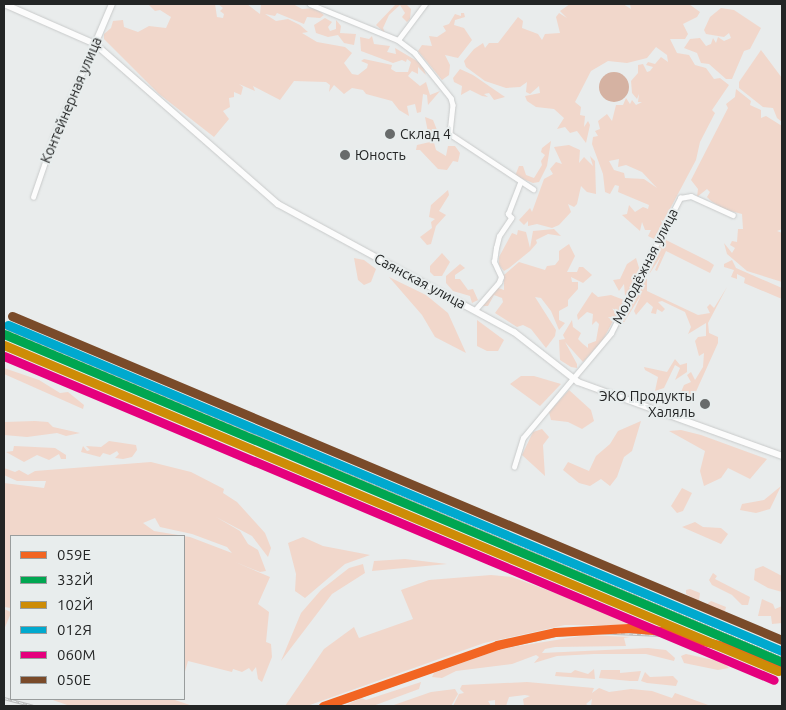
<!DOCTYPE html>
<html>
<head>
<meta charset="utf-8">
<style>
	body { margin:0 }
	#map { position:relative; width:786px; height:710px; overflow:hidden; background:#e9ecec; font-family:Ubuntu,sans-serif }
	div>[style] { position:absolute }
	.green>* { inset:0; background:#f1d7cb; transform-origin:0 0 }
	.water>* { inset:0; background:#d5b2a2 }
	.round { border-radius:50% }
	.roads { filter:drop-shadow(0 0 1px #c8caca) drop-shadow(0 0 1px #c8caca) }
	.street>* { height:4.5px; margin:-2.25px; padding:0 2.25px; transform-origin:2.25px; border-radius:2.25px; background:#fcfcfc }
	.secondary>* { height:6px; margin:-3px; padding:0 3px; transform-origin:3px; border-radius:3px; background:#fcfcfc }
	.rail>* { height:3px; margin-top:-1.5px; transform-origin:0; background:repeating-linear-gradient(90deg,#e8eded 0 4px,#bbbcbc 0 8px); box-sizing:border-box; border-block:1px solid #bbbcbc }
	.rail-1>* { height:9px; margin:-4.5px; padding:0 4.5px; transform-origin:4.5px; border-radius:4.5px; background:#f26522 }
	.rail-2>* { height:9px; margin:-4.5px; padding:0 4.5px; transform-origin:4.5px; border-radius:4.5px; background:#00a651 }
	.rail-3>* { height:9px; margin:-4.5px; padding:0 4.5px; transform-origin:4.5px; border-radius:4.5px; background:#cd8c07 }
	.rail-4>* { height:9px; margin:-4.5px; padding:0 4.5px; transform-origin:4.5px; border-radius:4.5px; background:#00a9ce }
	.rail-5>* { height:9px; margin:-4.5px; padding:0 4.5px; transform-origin:4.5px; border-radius:4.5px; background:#e5007d }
	.rail-6>* { height:9px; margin:-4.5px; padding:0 4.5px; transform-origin:4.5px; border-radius:4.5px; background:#7a4b2a }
	.dots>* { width:14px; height:14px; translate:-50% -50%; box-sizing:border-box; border:2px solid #e8eded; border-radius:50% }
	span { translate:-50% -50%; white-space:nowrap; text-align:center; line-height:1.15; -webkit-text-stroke:4px #e8eded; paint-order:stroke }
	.street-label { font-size:14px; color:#232525 }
	.poi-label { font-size:14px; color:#232525 }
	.left { translate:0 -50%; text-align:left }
	.right { translate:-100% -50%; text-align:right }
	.frame { position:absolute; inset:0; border:5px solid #232525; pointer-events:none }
	.legend { position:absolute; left:10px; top:535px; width:175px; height:165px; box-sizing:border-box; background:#e8eded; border:1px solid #999d9d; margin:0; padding:6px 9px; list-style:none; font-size:15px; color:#232525 }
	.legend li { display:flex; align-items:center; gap:10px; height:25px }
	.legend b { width:25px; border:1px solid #999d9d }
</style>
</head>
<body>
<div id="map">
	<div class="green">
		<i style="clip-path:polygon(148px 4px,215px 4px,217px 17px,223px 18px,224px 14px,220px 11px,223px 8px,218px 4px,247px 4px,260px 14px,261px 4px,293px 4px,302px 9px,315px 8px,324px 15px,320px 18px,307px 17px,304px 24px,277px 13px,275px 16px,265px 14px,276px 21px,288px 19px,300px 25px,308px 32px,302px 33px,317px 42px,345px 47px,352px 53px,344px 63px,352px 74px,358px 75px,367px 68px,368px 64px,361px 61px,364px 59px,392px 65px,391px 69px,396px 72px,408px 72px,411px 62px,407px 59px,406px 62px,402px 60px,393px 63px,361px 51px,360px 37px,369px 39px,372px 36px,374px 44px,390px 46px,387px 52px,396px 54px,395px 48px,422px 64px,426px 75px,418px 67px,418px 74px,412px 71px,408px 76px,420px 86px,426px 82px,430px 95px,440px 91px,428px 105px,427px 95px,423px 94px,421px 112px,417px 113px,415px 104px,407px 106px,409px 116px,399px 110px,392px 101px,366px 94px,363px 90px,352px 88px,344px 94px,334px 85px,329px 92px,330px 85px,326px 82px,294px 81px,280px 100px,253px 86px,255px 91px,239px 84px,243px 87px,241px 95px,234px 92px,234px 97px,229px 98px,230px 107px,223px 111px,229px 119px,214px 137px,159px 94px,104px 39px,104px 34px,111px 28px,113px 21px,123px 20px,124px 27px,138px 32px,149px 26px,166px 28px,171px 17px,160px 10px,155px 11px)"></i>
		<i style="clip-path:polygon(396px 4px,411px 4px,407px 5px,411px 9px,410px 19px,407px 22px,402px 17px,405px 13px,400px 5px,389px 15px,383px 28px,385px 33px,376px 25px)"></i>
		<i style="clip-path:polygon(evenodd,570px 4px,623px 4px,631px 9px,630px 4px,689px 4px,700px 12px,697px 17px,683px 24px,688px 34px,685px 39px,670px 39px,677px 53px,689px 55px,695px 65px,706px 68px,714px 79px,720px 78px,729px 85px,712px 110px,715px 113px,700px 142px,696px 160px,654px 239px,648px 236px,651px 230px,645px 230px,642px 222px,640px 231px,622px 215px,627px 214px,629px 205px,635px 212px,643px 207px,648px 209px,649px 205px,618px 192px,619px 186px,615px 185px,610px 194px,605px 192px,603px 174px,592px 144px,593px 137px,598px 136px,595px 131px,600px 129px,598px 121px,607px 114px,612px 121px,616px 105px,623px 105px,626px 98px,630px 104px,632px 100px,636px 105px,642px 102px,638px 102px,639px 94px,637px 99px,632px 93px,631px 81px,638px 73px,638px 65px,643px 64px,647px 72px,650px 71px,653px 67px,646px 65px,648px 62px,655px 64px,661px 57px,668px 62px,667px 55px,656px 47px,647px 58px,627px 63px,608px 61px,591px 71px,575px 102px,581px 107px,580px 115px,585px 116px,584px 127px,588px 121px,590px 125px,586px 143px,577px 131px,570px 133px,565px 127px,557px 129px,564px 118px,554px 109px,536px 107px,527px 101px,525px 96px,540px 93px,539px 86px,530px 94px,526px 92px,527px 82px,520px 87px,506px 88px,485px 81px,466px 67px,464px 61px,474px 49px,483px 43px,485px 48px,489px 43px,498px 43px,518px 17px,523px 21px,522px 28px,538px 34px,542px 40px,545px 34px,560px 33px,556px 17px,559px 13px,567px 18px,560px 11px,570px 4px,619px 159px,618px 167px,626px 165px,642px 172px,657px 188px,644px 179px,625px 178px,624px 173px,614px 170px,609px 161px,619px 159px)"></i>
		<i style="clip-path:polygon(721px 8px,734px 10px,761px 28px,750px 49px,744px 51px,732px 79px,726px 79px,709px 64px,701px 63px,697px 53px,684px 48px,690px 39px,700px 38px,706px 46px,711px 44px,713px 38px,716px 43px,718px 37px,724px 41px,731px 38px,729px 33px,724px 37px,706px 34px,704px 30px,710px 17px)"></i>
		<i style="clip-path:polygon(461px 13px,464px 13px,465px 17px,455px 20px,454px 25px,464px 28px,472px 40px,458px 58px,445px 55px,450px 65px,449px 75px,442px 80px,418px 51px,422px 45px,432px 46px,429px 36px,437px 37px,446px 31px,443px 26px,449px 24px,455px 14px,461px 16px)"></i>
		<i style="clip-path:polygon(325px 18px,332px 22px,328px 27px,330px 31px,336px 29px,336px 20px,341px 26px,340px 33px,356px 34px,354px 45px,344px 43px,338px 35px,328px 37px,316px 33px,314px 25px)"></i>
		<i style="clip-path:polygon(761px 50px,782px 78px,782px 122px,777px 118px,773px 108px,763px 107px,739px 88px,739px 82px)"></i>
		<i style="clip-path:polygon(460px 69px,473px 75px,505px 97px,494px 100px,489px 93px,484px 94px,488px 97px,482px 96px,470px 90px,461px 95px,462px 86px,454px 82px,453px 78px)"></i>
		<i style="clip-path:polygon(736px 89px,751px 101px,750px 105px,761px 110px,761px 118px,766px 116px,782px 126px,782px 229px,777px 231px,782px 233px,782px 282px,747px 271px,727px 254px,724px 243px,732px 253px,735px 248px,730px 245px,732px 241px,737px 242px,738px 229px,743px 229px,742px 214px,723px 209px,711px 201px,707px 197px,710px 192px,707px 189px,697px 197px,698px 189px,691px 180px,728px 108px,726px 104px,735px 97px)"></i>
		<i style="clip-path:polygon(425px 117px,433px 120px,439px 135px,438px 140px,433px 139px,436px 150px,446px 156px,448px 146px,455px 146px,460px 153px,458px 162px,453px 161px,447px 170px,438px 169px,420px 150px,416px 150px,417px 145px,430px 142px)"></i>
		<i style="clip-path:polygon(551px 141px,547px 166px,539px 182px,533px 183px,515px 176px,519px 166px,523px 166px,526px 175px,534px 178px,542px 165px,541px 161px,545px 155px,541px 152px,542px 148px)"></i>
		<i style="clip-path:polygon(569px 145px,580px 150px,579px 163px,584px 157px,593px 166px,590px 156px,595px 161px,596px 194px,587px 192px,581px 186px,577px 204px,574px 207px,568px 204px,571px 212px,559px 225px,552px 228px,537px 224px,528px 226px,528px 221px,524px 225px,519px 220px,530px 208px,532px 212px,544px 179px,553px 174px,550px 169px,556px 162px,562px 164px,554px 147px)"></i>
		<i style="clip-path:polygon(448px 190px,449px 195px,439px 211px,446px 215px,436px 226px,431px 244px,427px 245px,420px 237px,432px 228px,431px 222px,435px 219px,429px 217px,431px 205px)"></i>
		<i style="clip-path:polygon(554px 229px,561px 236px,548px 234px,536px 240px,537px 243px,530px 251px,509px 268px,504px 271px,499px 265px,499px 257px,512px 233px,517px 235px,518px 230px,526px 232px,530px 248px,533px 231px)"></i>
		<i style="clip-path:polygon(664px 239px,708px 261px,714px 265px,710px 273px,666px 251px,657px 271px,655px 270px,661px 256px,650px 273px,647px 272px,646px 265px,659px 241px)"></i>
		<i style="clip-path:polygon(569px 244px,575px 256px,567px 272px,577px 272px,579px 267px,583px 267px,592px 275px,583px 283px,571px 277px,572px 282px,578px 282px,578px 289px,568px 300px,568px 306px,559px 311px,559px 320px,565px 323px,559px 330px,551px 311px,541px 298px,535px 297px,556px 330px,555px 336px,546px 348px,531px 329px,523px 325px,517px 327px,495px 313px,503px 302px,502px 298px,494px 295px,488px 306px,483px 306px,493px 291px,498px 288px,504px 290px,504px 275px,519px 262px,545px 270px,547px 266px,555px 265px,559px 260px,559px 251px)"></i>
		<i style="clip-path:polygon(442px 253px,450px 262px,442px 276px,434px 276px,430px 272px,430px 266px)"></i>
		<i style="clip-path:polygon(354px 258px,364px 260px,376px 269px,371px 282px,364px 285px,358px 280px)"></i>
		<i style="clip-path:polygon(636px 258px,640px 271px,625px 296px,624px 284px,619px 291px,613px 280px,620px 279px,627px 264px)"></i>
		<i style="clip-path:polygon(732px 260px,736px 268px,782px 288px,782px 299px,744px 283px,745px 278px,737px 274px,737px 279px,731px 277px,734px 270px,724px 267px,724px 264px)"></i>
		<i style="clip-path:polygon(460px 264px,465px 268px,455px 275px,455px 279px,460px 279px,468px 290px,473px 289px,478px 300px,472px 303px,470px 296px,453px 291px,446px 283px,446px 276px)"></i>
		<i style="clip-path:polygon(389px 277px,426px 295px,448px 313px,466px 353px,435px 337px,422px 315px)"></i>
		<i style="clip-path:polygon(644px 279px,647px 279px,647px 291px,698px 315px,710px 313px,707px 307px,710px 304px,714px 308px,727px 287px,708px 323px,709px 333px,718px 337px,718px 343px,694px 396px,681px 392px,684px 385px,691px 382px,687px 375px,691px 372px,695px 380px,703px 367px,704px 353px,699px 356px,695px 341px,698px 337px,706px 336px,706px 323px,688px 334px,691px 327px,685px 312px,662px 301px,658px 302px,665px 309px,662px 312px,657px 309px,656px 314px,651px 313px,653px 307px,647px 302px,636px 315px,634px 311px,641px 295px,623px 324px,621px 319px,632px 295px,639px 282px)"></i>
		<i style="clip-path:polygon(592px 292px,598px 297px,611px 295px,624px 300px,603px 340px,583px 362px,565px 342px,577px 364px,577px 368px,571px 367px,560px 360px,559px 340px,565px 339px,563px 335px,572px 320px,573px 327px,581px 333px,578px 339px,583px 344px,588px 348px,588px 344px,596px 341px,599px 324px,596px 321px,592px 325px,593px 314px,587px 312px,578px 320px,577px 315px)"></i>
		<i style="clip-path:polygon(477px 320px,504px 340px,498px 351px,487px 351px,477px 346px)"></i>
		<i style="clip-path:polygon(675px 359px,680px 365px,687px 363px,687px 372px,675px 380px,680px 368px,675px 365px,664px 388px,655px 391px,658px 377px,645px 370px,644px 367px,667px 372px)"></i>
		<i style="clip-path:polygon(4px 368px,39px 380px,60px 393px,68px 392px,84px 405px,83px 409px,4px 374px)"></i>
		<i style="clip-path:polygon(521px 376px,534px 376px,561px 384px,540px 406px,510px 384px)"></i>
		<i style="clip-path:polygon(569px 390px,591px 410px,594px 421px,582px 429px,568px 422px,551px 420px,549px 412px)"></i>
		<i style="clip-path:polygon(35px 421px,48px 422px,53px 427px,80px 433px,66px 436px,57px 433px,27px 437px,4px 435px,4px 422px)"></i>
		<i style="clip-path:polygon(641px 421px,632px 451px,624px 457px,617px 477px,610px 486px,601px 479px,590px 486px,579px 483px,563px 470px,568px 462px,589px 471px,596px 456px,610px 444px,618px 431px)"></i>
		<i style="clip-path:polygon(542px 429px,549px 437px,543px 445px,545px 476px,522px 455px,533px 432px)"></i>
		<i style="clip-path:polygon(681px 430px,701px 435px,767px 459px,750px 479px,728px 468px,721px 478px,704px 486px,700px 471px,705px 451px,669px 431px)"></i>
		<i style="clip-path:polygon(109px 441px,136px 445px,137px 450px,132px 457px,123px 459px,115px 458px,119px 454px,117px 451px,110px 455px,103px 453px,100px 457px,81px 452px,83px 446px,87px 451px,90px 450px,86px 446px,101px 447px)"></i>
		<i style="clip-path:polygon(14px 446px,55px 448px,66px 455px,66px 459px,61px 459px,59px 454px,49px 460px,37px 455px,24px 462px,6px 452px,13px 451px)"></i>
		<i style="clip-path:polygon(evenodd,151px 462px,191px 472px,224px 489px,223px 493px,237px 502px,265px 533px,271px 548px,268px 557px,252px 536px,216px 517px,240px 531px,248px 544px,258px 550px,266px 571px,260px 572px,235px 562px,270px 577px,258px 604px,269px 612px,266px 642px,271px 644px,272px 657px,262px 682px,258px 679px,256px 667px,252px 672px,249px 668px,242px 672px,233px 669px,232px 672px,188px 661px,184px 675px,184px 536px,11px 536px,11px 608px,4px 607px,4px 483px,44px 488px,46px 481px,17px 481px,4px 475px,4px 468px,15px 472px,19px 470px,28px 475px,35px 471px,151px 462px,155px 518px,160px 527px,192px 534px,227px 547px,232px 553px,190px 537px,154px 531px,143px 523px,155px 518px)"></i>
		<i style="clip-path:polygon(781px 486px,770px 509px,756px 513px,740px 510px,742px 504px,764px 500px)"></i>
		<i style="clip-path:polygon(682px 488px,692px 493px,683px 511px,677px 513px,671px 506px)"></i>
		<i style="clip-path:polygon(695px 522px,703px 527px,721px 528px,728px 534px,721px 544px,682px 527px)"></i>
		<i style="clip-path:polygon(303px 537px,323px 546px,370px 555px,345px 564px,305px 598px,295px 591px,296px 574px,288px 543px)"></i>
		<i style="clip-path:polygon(405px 559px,447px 564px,372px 571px,374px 561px)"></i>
		<i style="clip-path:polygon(363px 564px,365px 573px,332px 594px,281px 661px,301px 613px,321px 590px,349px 568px)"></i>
		<i style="clip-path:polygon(763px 566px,782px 576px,782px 592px,768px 588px,754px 580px,755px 569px)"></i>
		<i style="clip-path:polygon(713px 573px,717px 576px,715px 579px,750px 597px,748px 605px,742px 605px,732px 595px,712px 585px,709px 580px)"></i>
		<i style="clip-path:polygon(491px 575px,512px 577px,641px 625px,565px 625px,484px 643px,307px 706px,285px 706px,324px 649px,354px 627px,359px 638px,413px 619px,401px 590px,429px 580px)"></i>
		<i style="clip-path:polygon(690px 589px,700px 593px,699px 600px,706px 605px,711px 601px,726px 607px,724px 615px,686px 594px,686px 590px)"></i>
		<i style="clip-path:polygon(762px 599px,773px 604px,775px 609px,782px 606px,782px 623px,772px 624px,771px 616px,758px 616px)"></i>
		<i style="left:4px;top:609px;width:8px;height:34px;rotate:23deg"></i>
		<i style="clip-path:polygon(587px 635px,630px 637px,624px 638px,626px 646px,555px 647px,545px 649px,542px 653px,648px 648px,666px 650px,675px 658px,674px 661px,646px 654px,594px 654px,557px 656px,534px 663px,539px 657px,536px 655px,512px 664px,456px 671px,442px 678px,432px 677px,434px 673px,501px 649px)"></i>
		<i style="clip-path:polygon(686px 654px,723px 662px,729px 668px,718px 670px,684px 663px,681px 656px)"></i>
		<i style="clip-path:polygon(594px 669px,595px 679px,555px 676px,556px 672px,571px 673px,575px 670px,588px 674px)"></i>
		<i style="clip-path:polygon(601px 670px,620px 670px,620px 673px,641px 671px,638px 681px,630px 681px,599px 678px)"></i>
		<i style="clip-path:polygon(645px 672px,650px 677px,673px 676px,678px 681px,676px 686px,647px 683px,641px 681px)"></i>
		<i style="clip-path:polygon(421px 682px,419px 689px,373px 706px,344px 706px,361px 698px,366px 700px)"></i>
		<i style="clip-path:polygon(527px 682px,594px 688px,592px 693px,599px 688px,609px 692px,631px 689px,652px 691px,672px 698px,675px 693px,711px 706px,591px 706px,592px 699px,586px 704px,589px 706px,524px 706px,523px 699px,530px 696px,525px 695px,509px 697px,506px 706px,495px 705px,495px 700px,488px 701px,491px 706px,453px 706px,459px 694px,464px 693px,460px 689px,462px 685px)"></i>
		<i style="clip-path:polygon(455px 689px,458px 694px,451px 706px,391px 706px,431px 692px)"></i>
		<i style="clip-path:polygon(50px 699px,172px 699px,193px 706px,70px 706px)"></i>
	</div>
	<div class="water">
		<i class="round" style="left:599px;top:72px;width:30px;height:30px"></i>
	</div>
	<div class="roads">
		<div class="street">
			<i style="left:310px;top:4px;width:95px;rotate:22.2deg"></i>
			<i style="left:398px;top:40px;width:21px;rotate:37deg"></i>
			<i style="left:415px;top:53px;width:58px;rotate:51.3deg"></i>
			<i style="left:451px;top:98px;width:7px;rotate:74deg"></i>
			<i style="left:453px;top:105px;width:29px;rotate:96deg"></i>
			<i style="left:450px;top:134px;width:100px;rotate:33.5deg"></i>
			<i style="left:398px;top:40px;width:45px;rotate:-53.1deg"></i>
			<i style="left:33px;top:197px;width:65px;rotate:-71deg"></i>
			<i style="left:54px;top:136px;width:101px;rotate:-66deg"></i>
			<i style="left:475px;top:310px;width:37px;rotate:-49deg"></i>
			<i style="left:499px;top:282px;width:5px;rotate:-68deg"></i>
			<i style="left:501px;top:277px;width:17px;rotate:-115deg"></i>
			<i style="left:494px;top:262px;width:14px;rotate:-82deg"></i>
			<i style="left:496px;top:248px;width:12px;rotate:-76deg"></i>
			<i style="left:499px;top:236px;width:22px;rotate:-56deg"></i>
			<i style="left:511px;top:218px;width:5px;rotate:-127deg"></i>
			<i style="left:508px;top:214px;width:33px;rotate:-69deg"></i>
			<i style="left:514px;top:467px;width:30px;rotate:-73deg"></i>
			<i style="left:523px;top:438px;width:137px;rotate:-50deg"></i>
			<i style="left:611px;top:333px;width:152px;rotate:-62.9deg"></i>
			<i style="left:680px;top:198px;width:11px;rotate:-10deg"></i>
			<i style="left:691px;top:196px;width:46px;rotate:24.3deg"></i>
		</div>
		<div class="secondary">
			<i style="left:4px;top:4px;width:99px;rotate:23.7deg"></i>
			<i style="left:95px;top:44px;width:243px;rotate:41.2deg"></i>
			<i style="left:278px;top:204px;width:268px;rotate:28.5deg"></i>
			<i style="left:514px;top:332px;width:81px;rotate:38deg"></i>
			<i style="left:578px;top:382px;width:217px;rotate:19.9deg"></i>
			<i style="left:95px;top:44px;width:43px;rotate:-67deg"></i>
		</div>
	</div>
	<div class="rail">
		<i style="left:4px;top:329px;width:845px;rotate:22.92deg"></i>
		<i style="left:4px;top:698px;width:30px;rotate:15deg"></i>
		<i style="left:332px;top:706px;width:174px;rotate:-19.5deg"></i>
		<i style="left:496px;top:648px;width:61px;rotate:-12.2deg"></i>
		<i style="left:556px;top:635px;width:37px;rotate:-5deg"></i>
		<i style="left:593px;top:632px;width:68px;rotate:2.5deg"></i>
		<i style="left:661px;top:635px;width:40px;rotate:10deg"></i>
		<i style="left:700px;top:642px;width:87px;rotate:19.5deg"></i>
	</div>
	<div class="rail-1">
		<i style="left:323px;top:706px;width:184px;rotate:-19.3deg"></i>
		<i style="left:497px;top:645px;width:59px;rotate:-12.6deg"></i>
		<i style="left:555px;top:632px;width:74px;rotate:-3.1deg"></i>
		<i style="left:629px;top:628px;width:33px;rotate:5deg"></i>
		<i style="left:662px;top:631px;width:72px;rotate:13.7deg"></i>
		<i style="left:732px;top:648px;width:53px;rotate:20.8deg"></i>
	</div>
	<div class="rail-2">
		<i style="left:4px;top:334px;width:844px;rotate:22.86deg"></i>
	</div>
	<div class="rail-3">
		<i style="left:4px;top:345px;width:840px;rotate:22.84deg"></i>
	</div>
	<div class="rail-4">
		<i style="left:8px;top:325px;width:840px;rotate:22.84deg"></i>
	</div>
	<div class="rail-5">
		<i style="left:4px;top:356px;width:835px;rotate:22.82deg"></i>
	</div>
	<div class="rail-6">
		<i style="left:12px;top:316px;width:835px;rotate:22.82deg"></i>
	</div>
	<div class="dots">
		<i style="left:390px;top:134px;background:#686b6b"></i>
		<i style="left:345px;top:155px;background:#686b6b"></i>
		<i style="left:705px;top:404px;background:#686b6b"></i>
	</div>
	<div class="street-label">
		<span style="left:71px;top:100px;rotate:-67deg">Контейнерная улица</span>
		<span style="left:645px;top:266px;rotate:-63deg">Молодёжная улица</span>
		<span style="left:420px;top:281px;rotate:28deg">Саянская улица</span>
	</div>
	<div class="poi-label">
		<span class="left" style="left:400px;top:134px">Склад 4</span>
		<span class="left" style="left:355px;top:155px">Юность</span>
		<span class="right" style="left:695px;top:404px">ЭКО Продукты<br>Халяль</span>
	</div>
	<div class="frame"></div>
	<ul class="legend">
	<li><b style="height:6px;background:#f26522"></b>059Е</li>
	<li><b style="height:6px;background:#00a651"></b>332Й</li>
	<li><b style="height:6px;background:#cd8c07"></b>102Й</li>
	<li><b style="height:6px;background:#00a9ce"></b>012Я</li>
	<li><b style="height:6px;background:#e5007d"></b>060М</li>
	<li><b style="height:6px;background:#7a4b2a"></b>050Е</li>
	</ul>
</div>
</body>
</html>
